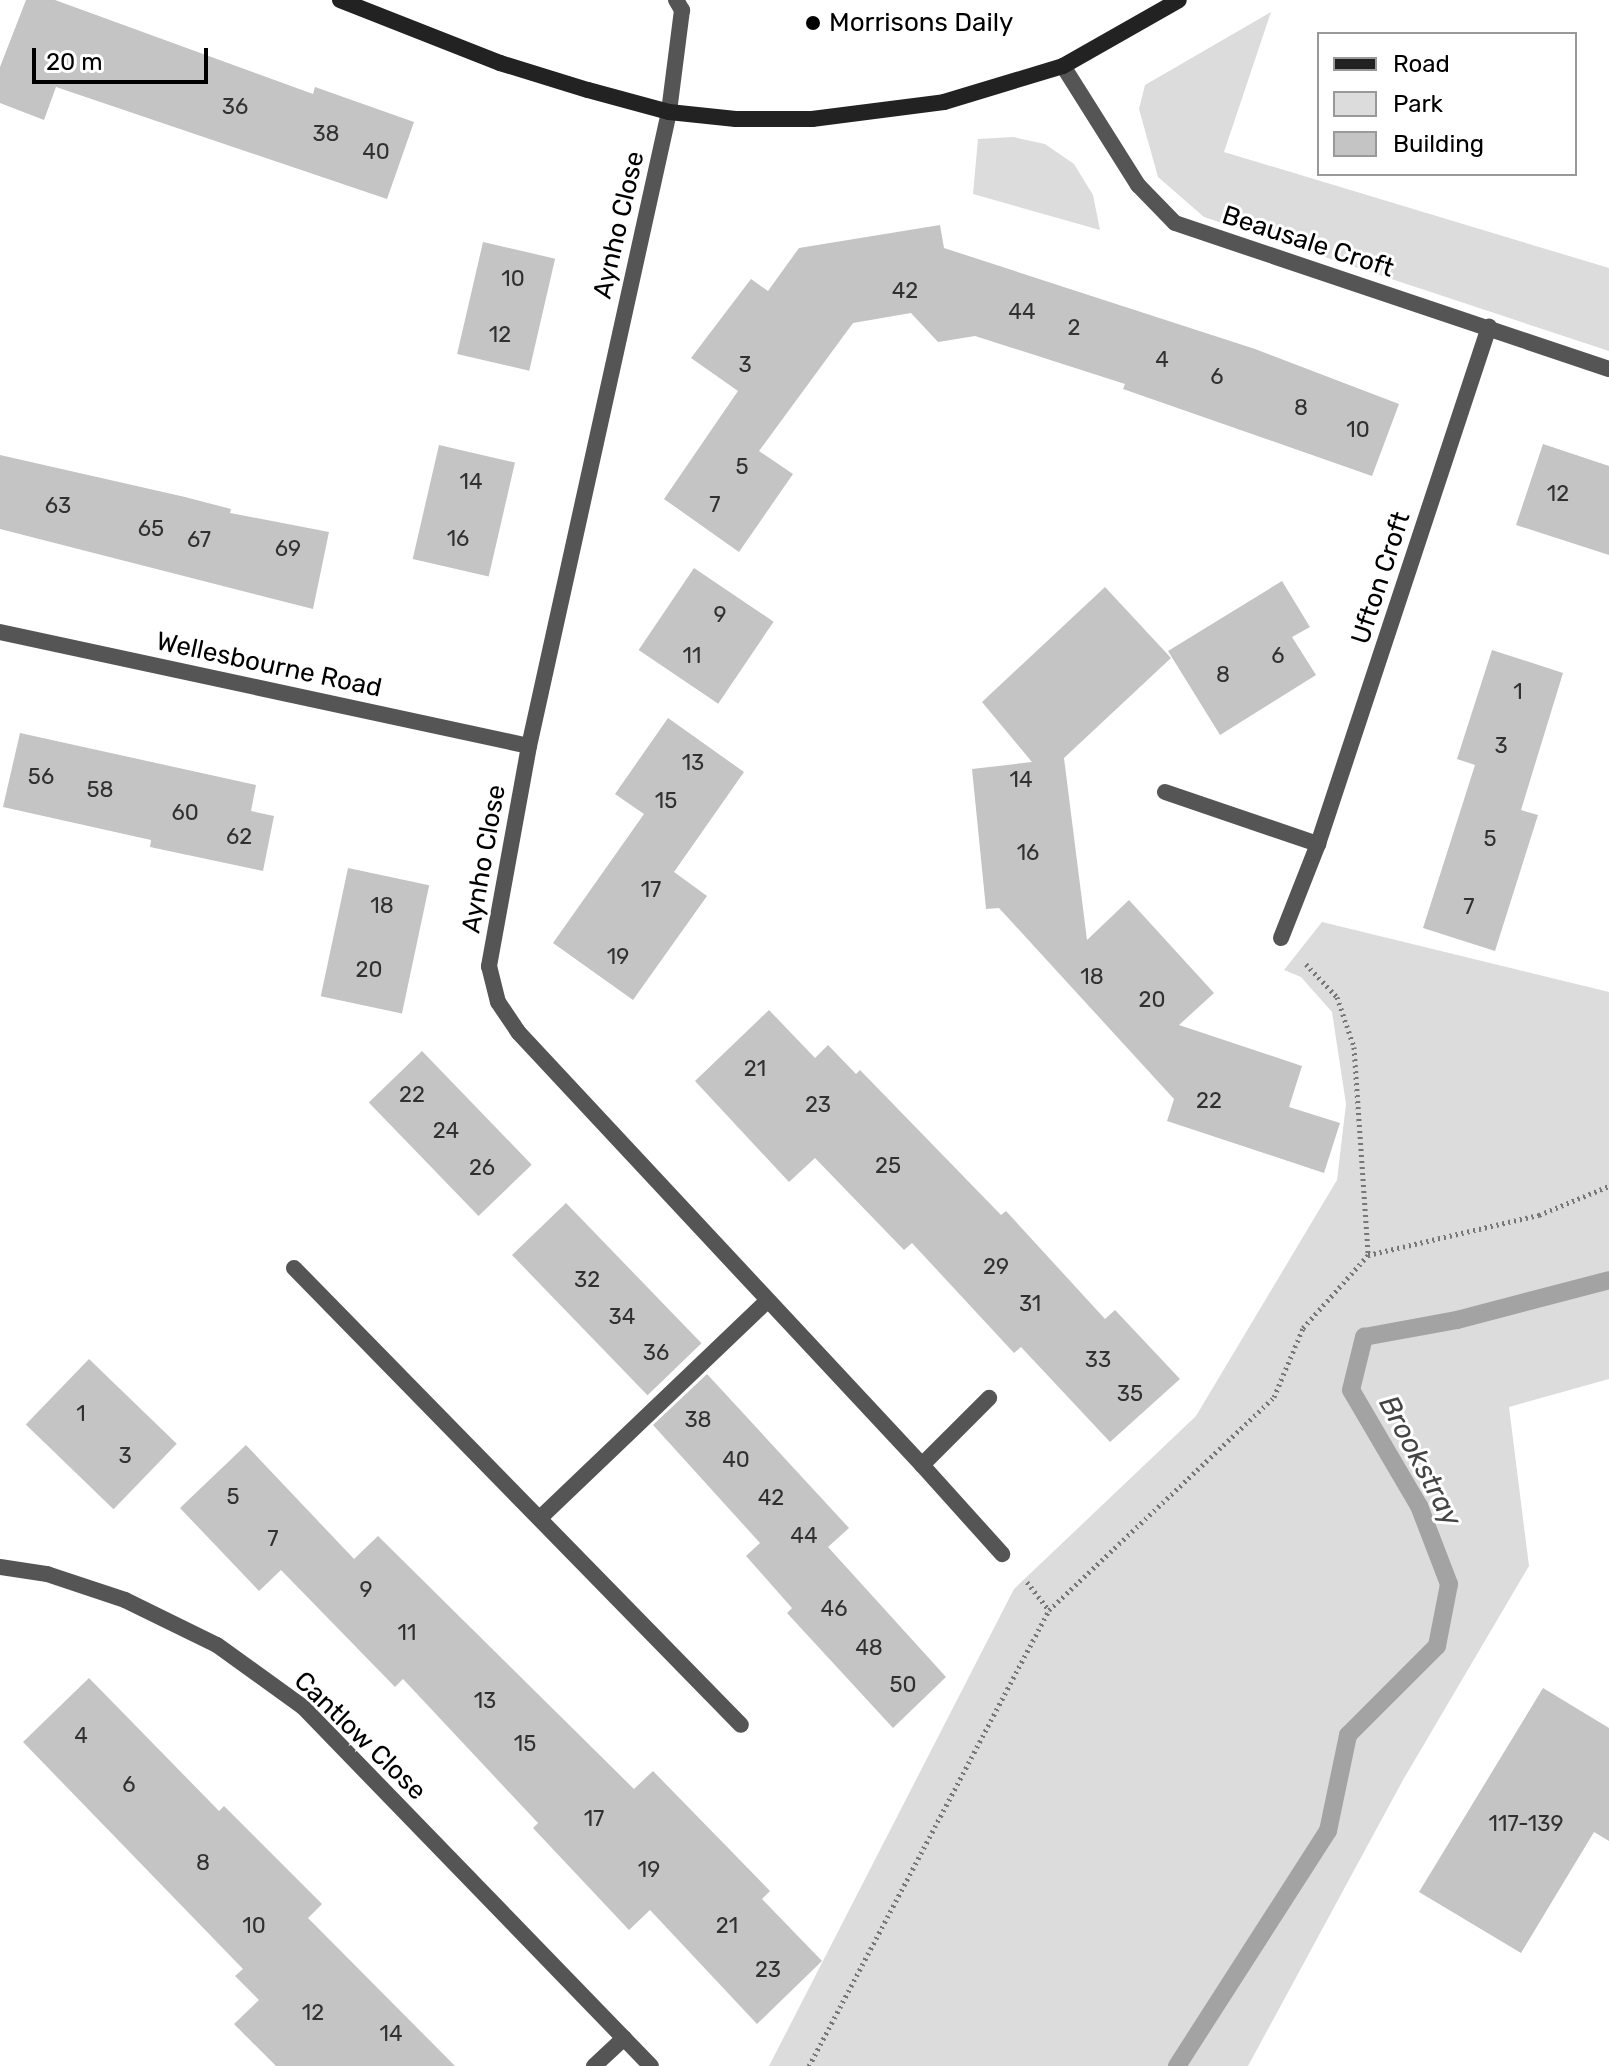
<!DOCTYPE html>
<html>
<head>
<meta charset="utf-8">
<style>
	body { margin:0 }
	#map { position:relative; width:1609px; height:2066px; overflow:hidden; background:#fff; font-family:Rubik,sans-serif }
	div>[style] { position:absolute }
	.green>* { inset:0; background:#dcdcdc }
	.stream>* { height:18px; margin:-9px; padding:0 9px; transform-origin:9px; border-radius:9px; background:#a3a3a3 }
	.building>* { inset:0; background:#c4c4c4; transform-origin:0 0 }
	.path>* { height:5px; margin-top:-2.5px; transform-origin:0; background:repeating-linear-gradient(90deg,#777 0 2px,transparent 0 6px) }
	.lane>* { height:16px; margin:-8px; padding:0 8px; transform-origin:8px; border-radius:8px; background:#555 }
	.street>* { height:16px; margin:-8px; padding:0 8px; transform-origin:8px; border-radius:8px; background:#555 }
	.secondary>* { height:16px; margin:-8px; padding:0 8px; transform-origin:8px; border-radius:8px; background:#222 }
	.dots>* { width:22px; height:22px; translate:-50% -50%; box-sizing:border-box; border:4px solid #fff; border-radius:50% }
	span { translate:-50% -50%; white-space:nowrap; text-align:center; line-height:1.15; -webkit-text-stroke:6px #fff; paint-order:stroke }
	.number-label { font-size:22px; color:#313131 }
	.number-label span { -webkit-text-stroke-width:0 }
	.poi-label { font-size:26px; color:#000 }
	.left { translate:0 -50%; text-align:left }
	.street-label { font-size:26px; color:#000 }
	.water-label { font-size:28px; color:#444; font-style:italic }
	.legend { position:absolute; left:1317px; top:32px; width:260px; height:144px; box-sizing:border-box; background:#fff; border:2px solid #999; margin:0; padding:10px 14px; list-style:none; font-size:24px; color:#000 }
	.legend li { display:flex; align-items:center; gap:16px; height:40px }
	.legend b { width:40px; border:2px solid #999 }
	.scale { position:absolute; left:32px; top:48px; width:176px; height:36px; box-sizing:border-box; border:4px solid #000; border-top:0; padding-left:10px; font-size:24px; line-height:28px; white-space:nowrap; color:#000; -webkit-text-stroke:6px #fff; paint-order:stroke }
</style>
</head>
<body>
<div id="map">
	<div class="green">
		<i style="clip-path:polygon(1271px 12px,1224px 152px,1609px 268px,1609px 351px,1204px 217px,1158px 177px,1139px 109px,1145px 85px)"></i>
		<i style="clip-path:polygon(1013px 137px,1045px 144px,1074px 164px,1093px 195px,1100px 230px,973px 194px,978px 139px)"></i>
		<i style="clip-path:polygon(1322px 922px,1609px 992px,1609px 1379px,1509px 1407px,1529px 1566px,1403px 1780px,1248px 2066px,769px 2066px,1014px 1589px,1196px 1416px,1337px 1180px,1346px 1104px,1332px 1012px,1301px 977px,1284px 970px)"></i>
	</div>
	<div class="stream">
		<i style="left:1177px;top:2066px;width:279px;rotate:-57.3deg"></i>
		<i style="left:1328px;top:1831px;width:98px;rotate:-78.2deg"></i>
		<i style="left:1348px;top:1735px;width:126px;rotate:-45deg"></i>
		<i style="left:1437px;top:1646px;width:63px;rotate:-79deg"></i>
		<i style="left:1449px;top:1584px;width:84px;rotate:-111deg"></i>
		<i style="left:1419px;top:1506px;width:134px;rotate:-120.4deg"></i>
		<i style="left:1351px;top:1390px;width:55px;rotate:-76.2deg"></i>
		<i style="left:1364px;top:1337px;width:95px;rotate:-10.4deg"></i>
		<i style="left:1457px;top:1320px;width:157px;rotate:-14.7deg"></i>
	</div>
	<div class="building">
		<i style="clip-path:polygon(26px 0,55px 0,313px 94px,315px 87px,414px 122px,387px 199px,56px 87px,44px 120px,0 103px,0 67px)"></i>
		<i style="clip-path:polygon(940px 225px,944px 248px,1255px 349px,1399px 404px,1372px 476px,1123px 389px,1125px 384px,975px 336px,938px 342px,911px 313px,853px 323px,759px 451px,793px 474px,739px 552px,664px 499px,738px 391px,691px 358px,751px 279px,768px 291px,799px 248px)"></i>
		<i style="left:483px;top:242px;width:74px;height:115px;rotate:13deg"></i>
		<i style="clip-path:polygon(1543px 444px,1609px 466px,1609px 555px,1516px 525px)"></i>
		<i style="left:439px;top:445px;width:78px;height:117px;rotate:13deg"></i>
		<i style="clip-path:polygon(0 455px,185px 497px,231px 509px,230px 513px,329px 532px,313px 609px,0 529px)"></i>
		<i style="left:694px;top:568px;width:96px;height:99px;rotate:34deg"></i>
		<i style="clip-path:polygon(1282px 581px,1310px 627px,1292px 637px,1316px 675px,1220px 735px,1168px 651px)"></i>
		<i style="clip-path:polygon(1105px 587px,1171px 658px,1064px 758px,1087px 940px,1129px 900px,1214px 993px,1179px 1025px,1302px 1066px,1289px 1107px,1340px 1123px,1324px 1173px,1167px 1121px,1174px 1099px,999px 908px,986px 909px,972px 769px,1032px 762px,982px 702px)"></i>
		<i style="clip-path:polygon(1492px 650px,1563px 673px,1521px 810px,1538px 815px,1495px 951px,1423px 928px,1475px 765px,1457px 759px)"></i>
		<i style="clip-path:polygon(668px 718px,744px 772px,674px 872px,707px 896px,633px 1000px,553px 943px,644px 814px,615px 794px)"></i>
		<i style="clip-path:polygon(20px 733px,256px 785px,251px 811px,274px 816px,263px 871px,150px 847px,151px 840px,3px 807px)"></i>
		<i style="left:348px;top:868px;width:83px;height:131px;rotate:12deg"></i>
		<i style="clip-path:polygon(769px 1010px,815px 1058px,828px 1045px,856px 1074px,860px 1070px,1001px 1215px,1006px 1211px,1105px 1319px,1115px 1310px,1180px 1379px,1110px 1442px,1021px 1347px,1014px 1353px,912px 1243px,904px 1250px,815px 1158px,789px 1182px,695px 1081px)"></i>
		<i style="left:422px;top:1051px;width:158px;height:74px;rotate:46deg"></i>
		<i style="left:566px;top:1203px;width:195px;height:75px;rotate:46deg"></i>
		<i style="left:89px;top:1359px;width:122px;height:91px;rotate:44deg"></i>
		<i style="clip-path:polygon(707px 1374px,849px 1528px,828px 1547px,946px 1677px,893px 1728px,787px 1613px,792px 1608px,746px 1556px,760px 1543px,653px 1425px)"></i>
		<i style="clip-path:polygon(246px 1445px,354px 1559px,378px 1536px,634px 1789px,653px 1771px,770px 1891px,762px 1899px,822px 1961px,757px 2024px,650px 1910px,629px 1930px,533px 1828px,538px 1823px,403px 1679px,395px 1687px,281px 1570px,259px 1591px,180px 1508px)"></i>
		<i style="clip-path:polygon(89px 1678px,219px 1811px,224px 1806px,322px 1904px,308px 1918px,455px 2066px,276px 2066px,234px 2024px,259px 2000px,235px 1976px,243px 1969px,23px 1742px)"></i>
		<i style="clip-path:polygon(1543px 1688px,1609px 1728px,1609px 1841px,1594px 1832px,1521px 1953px,1419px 1892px)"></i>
	</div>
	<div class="path">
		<i style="left:1306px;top:964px;width:45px;rotate:46.8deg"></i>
		<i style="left:1337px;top:997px;width:53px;rotate:71.2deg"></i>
		<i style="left:1354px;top:1047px;width:208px;rotate:86.1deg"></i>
		<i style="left:1027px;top:1582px;width:36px;rotate:52deg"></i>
		<i style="left:809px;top:2066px;width:515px;rotate:-62.24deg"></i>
		<i style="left:1049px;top:1610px;width:310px;rotate:-43.4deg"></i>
		<i style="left:1274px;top:1397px;width:75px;rotate:-67.2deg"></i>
		<i style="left:1303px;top:1328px;width:98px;rotate:-48.3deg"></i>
		<i style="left:1368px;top:1255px;width:176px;rotate:-13.2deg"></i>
		<i style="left:1539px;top:1215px;width:76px;rotate:-22.5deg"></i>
	</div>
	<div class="lane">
		<i style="left:294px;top:1268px;width:639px;rotate:45.63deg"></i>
		<i style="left:540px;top:1518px;width:314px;rotate:-43.7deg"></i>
	</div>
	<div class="street">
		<i style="left:676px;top:0;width:12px;rotate:59deg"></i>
		<i style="left:682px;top:10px;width:103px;rotate:97.3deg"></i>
		<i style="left:669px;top:112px;width:649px;rotate:102.45deg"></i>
		<i style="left:529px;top:746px;width:224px;rotate:100.3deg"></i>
		<i style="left:489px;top:966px;width:37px;rotate:76deg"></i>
		<i style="left:498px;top:1002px;width:37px;rotate:56deg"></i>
		<i style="left:519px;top:1033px;width:591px;rotate:46.99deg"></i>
		<i style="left:922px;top:1465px;width:95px;rotate:-45deg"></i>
		<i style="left:1063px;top:66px;width:141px;rotate:57.8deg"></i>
		<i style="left:1138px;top:185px;width:53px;rotate:45.8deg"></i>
		<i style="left:1175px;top:223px;width:458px;rotate:18.6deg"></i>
		<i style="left:0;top:632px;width:541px;rotate:12.16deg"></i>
		<i style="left:1165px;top:792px;width:162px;rotate:18.8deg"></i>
		<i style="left:1281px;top:938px;width:101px;rotate:-68.5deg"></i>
		<i style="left:1318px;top:844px;width:545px;rotate:-71.7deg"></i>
		<i style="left:922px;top:1465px;width:120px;rotate:48deg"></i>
		<i style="left:0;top:1567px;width:48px;rotate:8.5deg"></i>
		<i style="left:47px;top:1574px;width:82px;rotate:18.4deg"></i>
		<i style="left:125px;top:1600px;width:102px;rotate:26.1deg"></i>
		<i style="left:217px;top:1645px;width:106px;rotate:35.8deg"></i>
		<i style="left:303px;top:1707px;width:500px;rotate:45.9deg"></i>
		<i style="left:594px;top:2066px;width:41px;rotate:-43deg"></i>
	</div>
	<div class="secondary">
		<i style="left:340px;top:0;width:172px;rotate:21.5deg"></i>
		<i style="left:500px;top:63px;width:92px;rotate:17.1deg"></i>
		<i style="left:588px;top:90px;width:84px;rotate:15.2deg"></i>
		<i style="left:669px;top:112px;width:67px;rotate:6deg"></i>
		<i style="left:736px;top:119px;width:76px"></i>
		<i style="left:812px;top:119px;width:133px;rotate:-7.3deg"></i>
		<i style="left:944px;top:102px;width:124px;rotate:-16.8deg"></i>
		<i style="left:1063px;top:66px;width:133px;rotate:-29.6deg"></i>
	</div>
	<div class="dots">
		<i style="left:813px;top:23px;background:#000"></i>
	</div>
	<div class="number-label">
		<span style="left:235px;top:107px">36</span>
		<span style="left:326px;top:134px">38</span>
		<span style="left:376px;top:152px">40</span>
		<span style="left:513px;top:279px">10</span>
		<span style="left:905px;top:291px">42</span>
		<span style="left:1022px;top:312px">44</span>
		<span style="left:1074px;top:328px">2</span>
		<span style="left:500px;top:335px">12</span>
		<span style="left:1162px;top:360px">4</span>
		<span style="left:745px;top:365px">3</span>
		<span style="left:1217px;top:377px">6</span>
		<span style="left:1301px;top:408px">8</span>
		<span style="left:1358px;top:430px">10</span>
		<span style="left:742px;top:467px">5</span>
		<span style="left:471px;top:482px">14</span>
		<span style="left:1558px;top:494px">12</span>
		<span style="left:715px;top:505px">7</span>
		<span style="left:58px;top:506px">63</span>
		<span style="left:151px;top:529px">65</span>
		<span style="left:458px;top:539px">16</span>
		<span style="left:199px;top:540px">67</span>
		<span style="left:288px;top:549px">69</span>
		<span style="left:720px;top:615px">9</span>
		<span style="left:692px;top:656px">11</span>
		<span style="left:1278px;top:656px">6</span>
		<span style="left:1223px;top:675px">8</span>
		<span style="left:1518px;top:692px">1</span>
		<span style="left:1501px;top:746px">3</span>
		<span style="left:693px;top:763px">13</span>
		<span style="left:41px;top:777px">56</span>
		<span style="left:1021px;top:780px">14</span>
		<span style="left:100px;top:790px">58</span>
		<span style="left:666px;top:801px">15</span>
		<span style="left:185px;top:813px">60</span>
		<span style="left:239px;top:837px">62</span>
		<span style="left:1490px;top:839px">5</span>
		<span style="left:1028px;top:853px">16</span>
		<span style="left:651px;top:890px">17</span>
		<span style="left:382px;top:906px">18</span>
		<span style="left:1469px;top:907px">7</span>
		<span style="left:618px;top:957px">19</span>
		<span style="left:369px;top:970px">20</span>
		<span style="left:1092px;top:977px">18</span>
		<span style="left:1152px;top:1000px">20</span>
		<span style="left:755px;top:1069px">21</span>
		<span style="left:412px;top:1095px">22</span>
		<span style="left:1209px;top:1101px">22</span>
		<span style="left:818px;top:1105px">23</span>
		<span style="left:446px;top:1131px">24</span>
		<span style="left:888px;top:1166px">25</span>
		<span style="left:482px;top:1168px">26</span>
		<span style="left:996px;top:1267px">29</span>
		<span style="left:587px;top:1280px">32</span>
		<span style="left:1030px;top:1304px">31</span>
		<span style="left:622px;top:1317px">34</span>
		<span style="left:656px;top:1353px">36</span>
		<span style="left:1098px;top:1360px">33</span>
		<span style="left:1130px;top:1394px">35</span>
		<span style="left:81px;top:1414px">1</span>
		<span style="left:698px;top:1420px">38</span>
		<span style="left:125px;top:1456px">3</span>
		<span style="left:736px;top:1460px">40</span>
		<span style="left:233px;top:1497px">5</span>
		<span style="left:771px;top:1498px">42</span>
		<span style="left:804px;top:1536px">44</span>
		<span style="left:273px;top:1539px">7</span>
		<span style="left:366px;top:1590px">9</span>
		<span style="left:834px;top:1609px">46</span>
		<span style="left:407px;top:1633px">11</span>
		<span style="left:869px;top:1648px">48</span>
		<span style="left:903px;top:1685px">50</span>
		<span style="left:485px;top:1701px">13</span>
		<span style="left:81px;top:1736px">4</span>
		<span style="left:525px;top:1744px">15</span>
		<span style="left:129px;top:1785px">6</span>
		<span style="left:594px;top:1819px">17</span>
		<span style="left:1526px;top:1824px">117-139</span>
		<span style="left:203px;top:1863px">8</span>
		<span style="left:649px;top:1870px">19</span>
		<span style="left:254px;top:1926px">10</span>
		<span style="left:727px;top:1926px">21</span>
		<span style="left:768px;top:1970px">23</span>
		<span style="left:313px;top:2013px">12</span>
		<span style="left:391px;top:2034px">14</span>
	</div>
	<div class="poi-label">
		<span class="left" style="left:829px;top:23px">Morrisons Daily</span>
	</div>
	<div class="street-label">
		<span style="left:619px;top:225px;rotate:-77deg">Aynho Close</span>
		<span style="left:1308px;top:242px;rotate:18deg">Beausale Croft</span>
		<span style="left:1381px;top:578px;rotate:-72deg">Ufton Croft</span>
		<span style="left:269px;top:665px;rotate:12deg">Wellesbourne Road</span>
		<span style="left:484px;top:859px;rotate:-80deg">Aynho Close</span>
		<span style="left:360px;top:1736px;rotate:44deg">Cantlow Close</span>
	</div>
	<div class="water-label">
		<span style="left:1420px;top:1461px;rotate:62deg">Brookstray</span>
	</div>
	<ul class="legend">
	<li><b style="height:10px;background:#222"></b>Road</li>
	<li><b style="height:22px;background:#dcdcdc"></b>Park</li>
	<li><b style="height:22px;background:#c4c4c4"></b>Building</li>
	</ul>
	<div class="scale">20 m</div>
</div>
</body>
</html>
